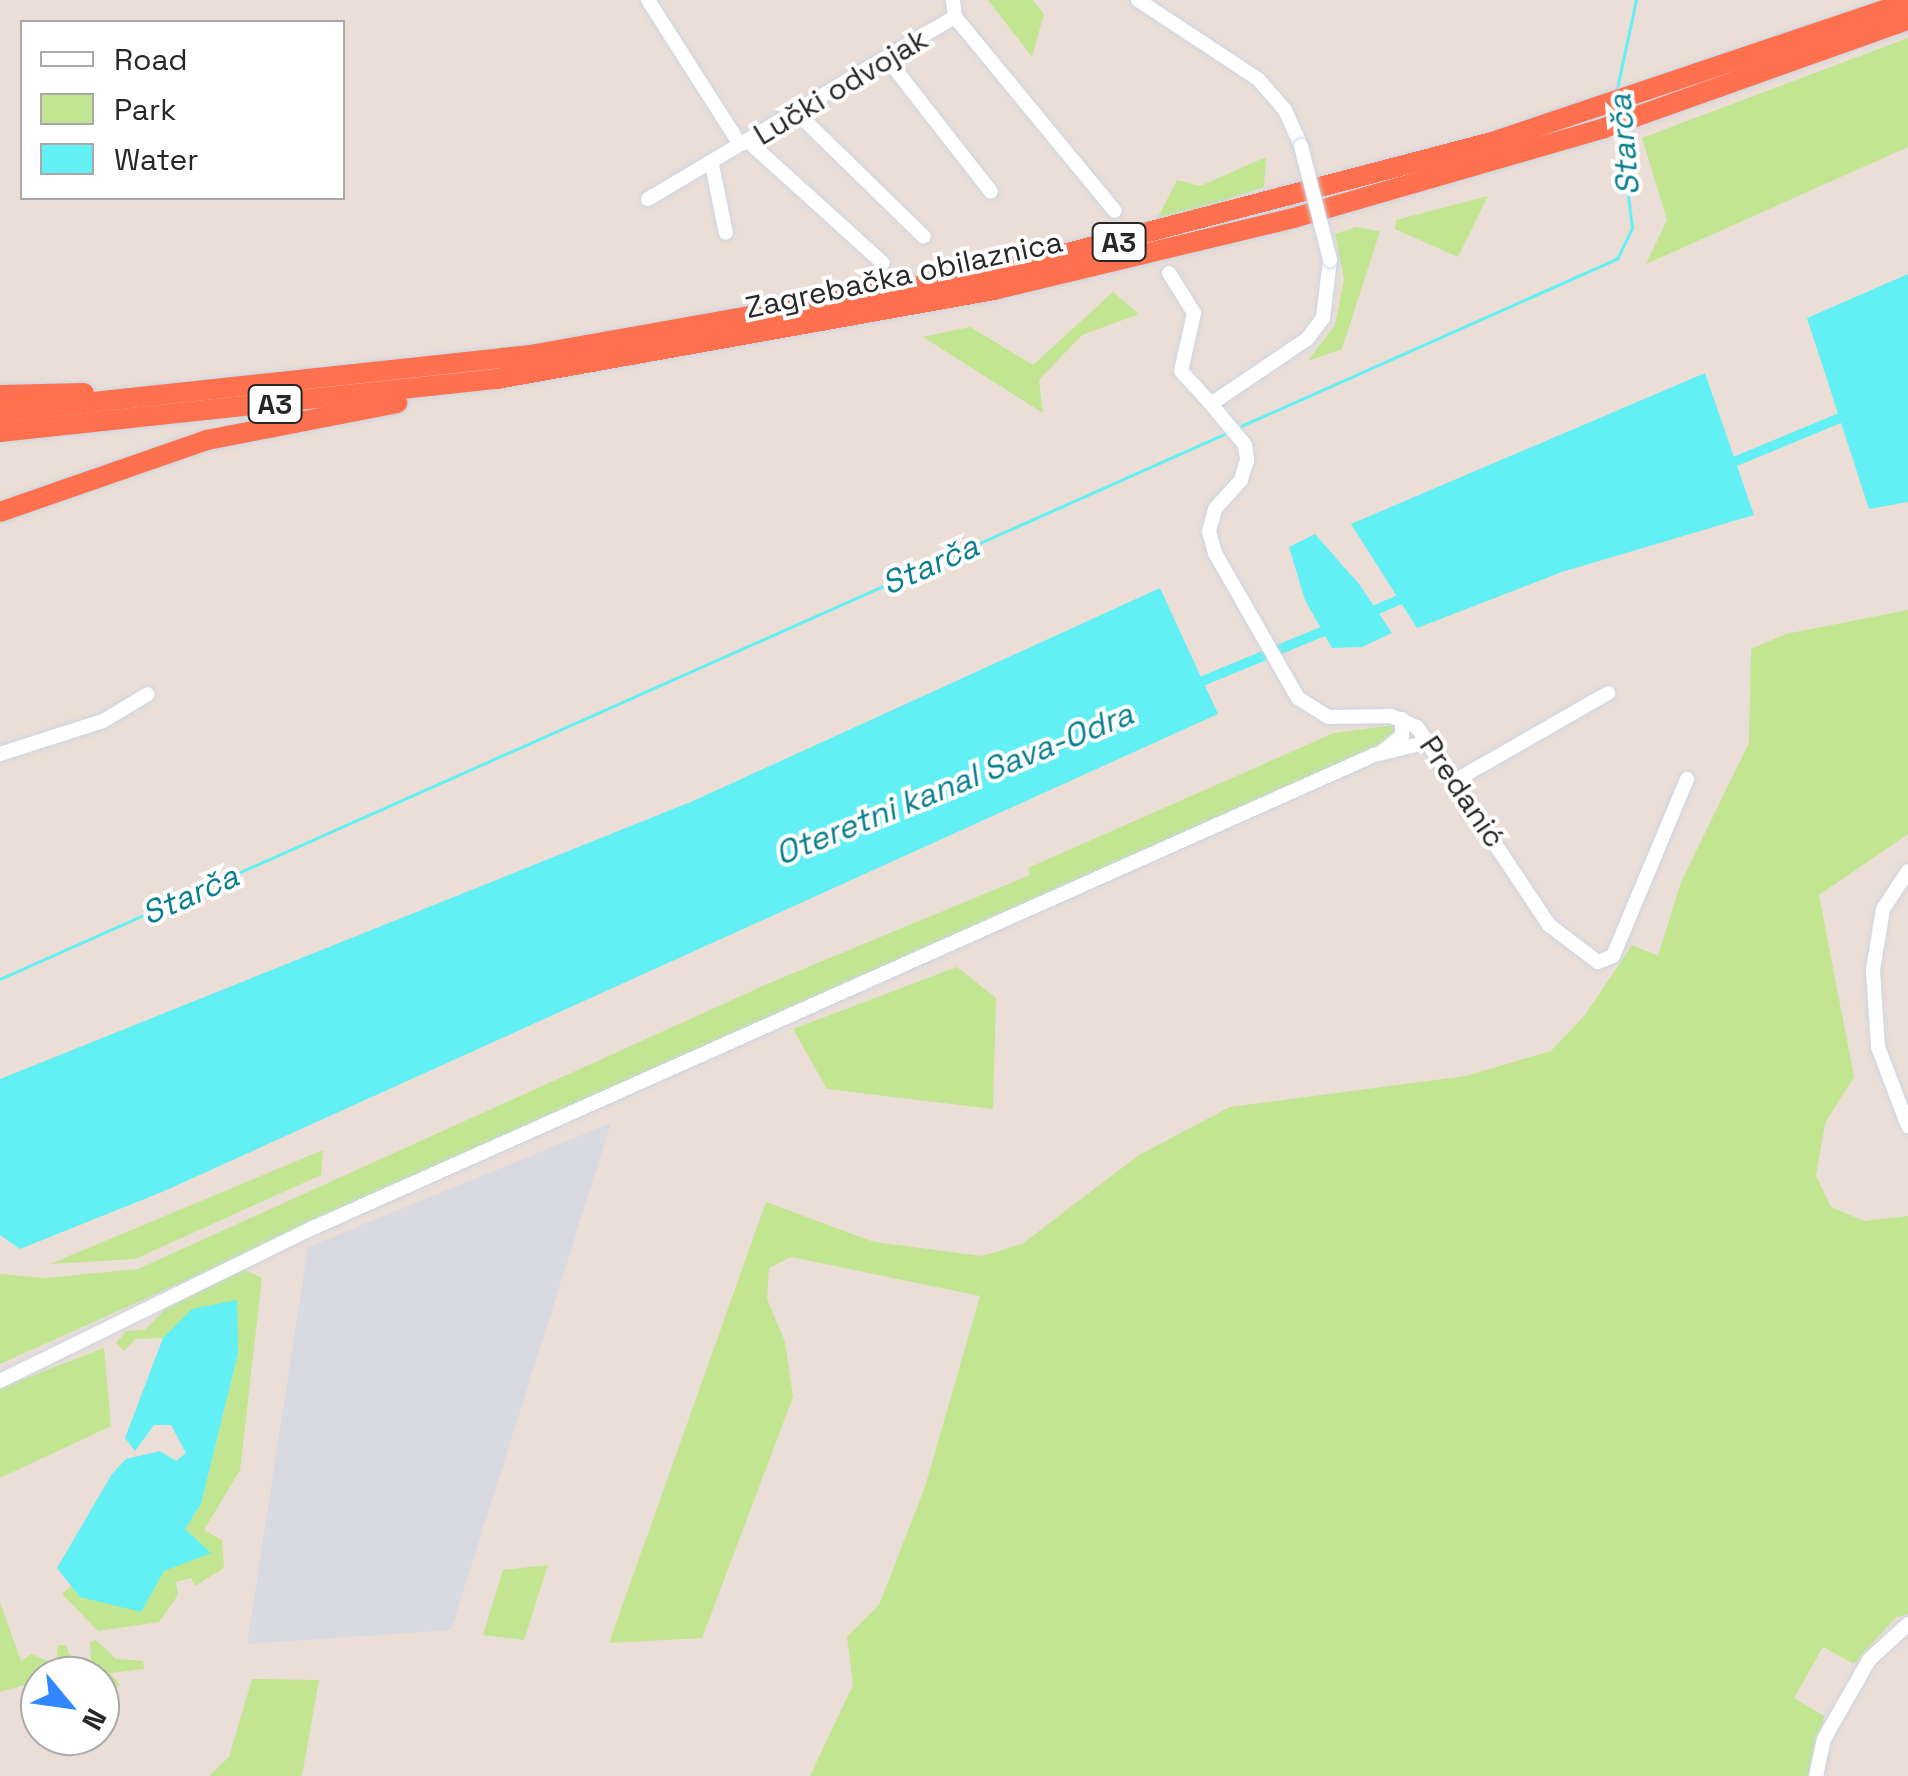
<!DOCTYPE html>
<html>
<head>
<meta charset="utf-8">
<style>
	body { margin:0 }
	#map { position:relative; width:1908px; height:1776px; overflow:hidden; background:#ebded7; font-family:"Space Grotesk",sans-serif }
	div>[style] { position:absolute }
	.industrial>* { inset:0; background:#d9d9e2 }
	.green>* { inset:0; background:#c1e590 }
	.water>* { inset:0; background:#63f0f4 }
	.stream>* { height:2.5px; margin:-1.25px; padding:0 1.25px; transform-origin:1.25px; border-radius:1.25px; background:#63f0f4 }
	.canal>* { height:10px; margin:-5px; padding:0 5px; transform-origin:5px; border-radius:5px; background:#63f0f4 }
	.roads { filter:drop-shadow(0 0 2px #ccd5e1) drop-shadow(0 0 2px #ccd5e1) }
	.minor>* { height:14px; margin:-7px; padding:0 7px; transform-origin:7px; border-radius:7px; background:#fff }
	.highway>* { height:20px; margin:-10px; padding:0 10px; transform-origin:10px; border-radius:10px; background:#ff714e }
	.bridges { filter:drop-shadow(0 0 2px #ccd5e1) drop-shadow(0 0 2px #ccd5e1) }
	.minor-bridge>* { height:14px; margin:-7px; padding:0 7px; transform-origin:7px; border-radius:7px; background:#fff }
	span { translate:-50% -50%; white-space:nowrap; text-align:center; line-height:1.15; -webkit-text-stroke:8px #fff; paint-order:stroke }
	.shield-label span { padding:2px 8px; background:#fff; border:2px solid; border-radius:8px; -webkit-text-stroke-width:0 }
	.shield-label { font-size:28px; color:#272727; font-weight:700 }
	.street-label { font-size:30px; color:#272727 }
	.water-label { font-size:32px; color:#077f8e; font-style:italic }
	.legend { position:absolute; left:20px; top:20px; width:325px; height:180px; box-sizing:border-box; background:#fff; border:2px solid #a9a9a9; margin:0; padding:12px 18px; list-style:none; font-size:30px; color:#272727 }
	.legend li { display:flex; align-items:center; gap:20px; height:50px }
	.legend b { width:50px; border:2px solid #a9a9a9 }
	.north { position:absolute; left:20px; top:1656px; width:100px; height:100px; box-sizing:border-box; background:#fff; border:2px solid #a9a9a9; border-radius:50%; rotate:119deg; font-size:28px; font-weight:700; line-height:40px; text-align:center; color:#272727 }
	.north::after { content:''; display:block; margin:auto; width:35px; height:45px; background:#3087ff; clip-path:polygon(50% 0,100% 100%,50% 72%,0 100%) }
</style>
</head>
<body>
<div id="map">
	<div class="industrial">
		<i style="clip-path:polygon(611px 1123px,451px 1630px,247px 1644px,308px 1247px)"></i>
	</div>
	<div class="green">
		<i style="clip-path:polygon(988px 0,1033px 0,1044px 14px,1032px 57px)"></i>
		<i style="clip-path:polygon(1908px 38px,1908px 147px,1646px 264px,1667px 220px,1642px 138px)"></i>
		<i style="clip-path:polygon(1266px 157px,1264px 187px,1155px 223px,1177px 180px,1200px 186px)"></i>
		<i style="clip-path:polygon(1488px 196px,1458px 257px,1395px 229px,1396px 220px)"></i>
		<i style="clip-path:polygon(1356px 227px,1380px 231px,1342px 349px,1308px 361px,1335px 325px,1344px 279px,1335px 234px)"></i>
		<i style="clip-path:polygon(1113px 292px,1139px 314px,1082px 335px,1039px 380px,1043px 413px,923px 337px,970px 327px,1033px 365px)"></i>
		<i style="clip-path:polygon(1908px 610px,1908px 834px,1819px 895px,1854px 1077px,1825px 1123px,1816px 1176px,1831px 1207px,1864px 1221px,1908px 1216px,1908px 1614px,1895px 1618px,1854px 1664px,1823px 1647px,1794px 1698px,1824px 1716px,1812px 1776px,810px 1776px,853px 1685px,847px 1637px,879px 1605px,925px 1487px,980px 1296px,791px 1257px,769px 1268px,767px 1299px,785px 1342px,793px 1397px,702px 1638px,609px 1643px,766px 1202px,874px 1242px,982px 1256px,1022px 1244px,1139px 1155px,1230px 1107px,1466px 1076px,1551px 1051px,1585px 1015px,1632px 945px,1658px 956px,1681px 882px,1749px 743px,1751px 649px,1786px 634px)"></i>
		<i style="clip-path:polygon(1394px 725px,1398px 733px,1389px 740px,0 1364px,0 1274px,46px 1278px,138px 1269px,772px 982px,1030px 875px,1028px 868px,1334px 733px)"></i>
		<i style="clip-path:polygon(957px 967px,996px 998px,993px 1109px,827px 1089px,793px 1029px)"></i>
		<i style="clip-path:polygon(323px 1150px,321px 1175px,135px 1259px,50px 1264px)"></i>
		<i style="clip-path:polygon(242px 1269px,262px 1278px,240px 1470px,204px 1530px,222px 1540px,224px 1568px,195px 1586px,191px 1578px,176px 1582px,178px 1595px,159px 1622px,98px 1631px,62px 1594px,71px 1586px,80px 1597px,210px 1553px,185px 1529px,201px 1504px,238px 1353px,192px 1310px,163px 1338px,135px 1339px,124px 1351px,116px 1343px,126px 1331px,145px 1330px,172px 1302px)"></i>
		<i style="clip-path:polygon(104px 1348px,111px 1426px,0 1478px,0 1388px)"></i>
		<i style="clip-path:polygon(548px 1565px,524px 1640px,483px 1635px,503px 1570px)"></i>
		<i style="clip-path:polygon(0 1602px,21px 1661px,31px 1654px,56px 1664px,58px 1645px,66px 1645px,74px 1667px,91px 1665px,90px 1642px,96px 1640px,116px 1659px,143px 1661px,144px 1669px,110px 1673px,120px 1685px,100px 1696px,100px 1676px,40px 1676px,40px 1681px,0 1692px)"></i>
		<i style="clip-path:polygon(252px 1679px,319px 1680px,302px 1776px,209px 1776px,229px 1757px)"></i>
	</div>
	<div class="water">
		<i style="clip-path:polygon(1908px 274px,1908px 502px,1869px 509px,1807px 318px)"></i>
		<i style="clip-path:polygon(1705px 373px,1754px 515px,1562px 572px,1417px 628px,1351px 524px)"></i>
		<i style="clip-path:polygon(1315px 534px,1359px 584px,1392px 633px,1362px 647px,1332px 648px,1305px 600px,1289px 547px)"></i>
		<i style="clip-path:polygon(1160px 588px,1218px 714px,162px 1192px,20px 1249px,0 1235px,0 1079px,693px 801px)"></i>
		<i style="clip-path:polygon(237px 1300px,238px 1353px,201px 1504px,185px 1529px,211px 1553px,164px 1571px,141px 1612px,80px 1597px,57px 1568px,112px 1474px,126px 1459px,160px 1451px,176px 1461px,186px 1453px,171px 1425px,154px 1425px,135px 1451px,125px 1438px,163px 1338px,192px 1309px)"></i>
	</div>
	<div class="stream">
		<i style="left:1616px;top:93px;width:95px;rotate:-77.9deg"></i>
		<i style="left:1239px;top:427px;width:414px;rotate:-24deg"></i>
		<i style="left:1617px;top:259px;width:34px;rotate:-64deg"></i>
		<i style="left:1632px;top:228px;width:98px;rotate:-97.1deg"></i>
		<i style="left:0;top:979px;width:1343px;rotate:-23.99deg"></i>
	</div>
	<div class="canal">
		<i style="left:1724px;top:466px;width:139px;rotate:-22.5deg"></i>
		<i style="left:1364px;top:615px;width:48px;rotate:-23.4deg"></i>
		<i style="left:1193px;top:685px;width:152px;rotate:-22.4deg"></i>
	</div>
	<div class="roads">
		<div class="minor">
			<i style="left:648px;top:0;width:169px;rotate:57.5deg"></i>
			<i style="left:739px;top:143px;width:11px"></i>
			<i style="left:750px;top:143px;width:179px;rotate:42.1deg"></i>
			<i style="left:1138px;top:0;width:144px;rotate:33.4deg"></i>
			<i style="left:1258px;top:79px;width:41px;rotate:48.9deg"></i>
			<i style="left:1285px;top:110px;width:39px;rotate:66deg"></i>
			<i style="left:955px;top:17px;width:251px;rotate:50.5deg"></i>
			<i style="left:888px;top:60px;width:167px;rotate:52deg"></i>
			<i style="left:797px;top:113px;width:177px;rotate:44.3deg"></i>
			<i style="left:712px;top:165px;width:69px;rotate:78.4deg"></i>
			<i style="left:648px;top:199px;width:357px;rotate:-30.7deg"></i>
			<i style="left:955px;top:17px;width:17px;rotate:-97deg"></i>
			<i style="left:1330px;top:260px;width:58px;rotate:96.9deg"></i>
			<i style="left:1323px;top:318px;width:26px;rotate:127deg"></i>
			<i style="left:1307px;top:339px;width:116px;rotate:145.9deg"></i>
			<i style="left:1211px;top:404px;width:53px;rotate:50.3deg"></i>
			<i style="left:1245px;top:445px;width:15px;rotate:82deg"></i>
			<i style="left:1247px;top:460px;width:21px;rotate:107deg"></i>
			<i style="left:1241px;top:480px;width:39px;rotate:132deg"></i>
			<i style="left:1215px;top:509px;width:23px;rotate:105deg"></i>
			<i style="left:1209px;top:531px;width:23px;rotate:75deg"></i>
			<i style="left:1215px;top:553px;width:167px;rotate:60.2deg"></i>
			<i style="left:1298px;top:698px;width:36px;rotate:32deg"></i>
			<i style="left:1329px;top:717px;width:62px;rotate:-0.9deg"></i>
			<i style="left:1391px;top:716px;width:28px;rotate:23deg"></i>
			<i style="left:1417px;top:727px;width:238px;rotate:56.3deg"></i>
			<i style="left:1549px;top:925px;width:61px;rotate:37.1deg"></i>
			<i style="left:1598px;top:962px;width:16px;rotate:-22deg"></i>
			<i style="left:1613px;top:956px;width:192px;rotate:-67.3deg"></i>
			<i style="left:1169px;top:273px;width:47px;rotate:58deg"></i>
			<i style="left:1194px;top:313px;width:59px;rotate:102.6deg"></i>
			<i style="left:1181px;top:371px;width:45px;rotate:47.7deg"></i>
			<i style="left:1384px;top:750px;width:23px;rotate:-38deg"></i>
			<i style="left:1402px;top:736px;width:17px;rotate:-90deg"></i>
			<i style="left:0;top:754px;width:108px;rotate:-17.8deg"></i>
			<i style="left:103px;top:721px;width:52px;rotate:-31deg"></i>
			<i style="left:1458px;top:779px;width:173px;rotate:-29.8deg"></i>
			<i style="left:1908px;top:871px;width:45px;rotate:123.3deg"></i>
			<i style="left:1883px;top:909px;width:62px;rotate:99.3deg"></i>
			<i style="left:1873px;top:970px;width:77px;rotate:86.3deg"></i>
			<i style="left:1878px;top:1047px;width:85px;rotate:69.2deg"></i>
			<i style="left:0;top:1381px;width:351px;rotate:-26.1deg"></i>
			<i style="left:315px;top:1227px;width:1159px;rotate:-24.02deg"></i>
			<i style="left:1374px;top:755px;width:56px;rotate:-13.5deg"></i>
			<i style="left:1816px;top:1776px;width:38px;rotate:-78deg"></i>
			<i style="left:1824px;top:1739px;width:91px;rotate:-60.3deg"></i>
			<i style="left:1869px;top:1660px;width:53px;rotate:-42.7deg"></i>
		</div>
		<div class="highway">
			<i style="left:0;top:395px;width:84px;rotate:-1.4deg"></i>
			<i style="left:0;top:412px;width:533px;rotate:-6.14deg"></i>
			<i style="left:530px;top:355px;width:472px;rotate:-10.1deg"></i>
			<i style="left:995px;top:272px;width:514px;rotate:-14.66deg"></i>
			<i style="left:1492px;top:142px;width:439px;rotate:-18.6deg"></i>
			<i style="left:0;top:432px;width:500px;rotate:-6.1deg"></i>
			<i style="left:497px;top:379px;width:505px;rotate:-10.15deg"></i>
			<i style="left:994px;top:290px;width:308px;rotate:-13.5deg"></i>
			<i style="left:1293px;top:218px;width:324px;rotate:-16.1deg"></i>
			<i style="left:1604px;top:128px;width:323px;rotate:-19.6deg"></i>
			<i style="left:0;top:512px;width:219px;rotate:-19.2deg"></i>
			<i style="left:207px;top:440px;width:194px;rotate:-11deg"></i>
		</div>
	</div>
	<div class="bridges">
		<div class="minor-bridge">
			<i style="left:1301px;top:146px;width:118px;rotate:75.7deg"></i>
		</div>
	</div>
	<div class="shield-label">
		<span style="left:1119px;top:242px">A3</span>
		<span style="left:275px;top:404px">A3</span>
	</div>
	<div class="street-label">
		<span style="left:841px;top:87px;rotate:-31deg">Lučki odvojak</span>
		<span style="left:904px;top:275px;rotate:-12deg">Zagrebačka obilaznica</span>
		<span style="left:1462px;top:792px;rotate:56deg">Predanić</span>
	</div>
	<div class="water-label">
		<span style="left:1624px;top:145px;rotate:-95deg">Starča</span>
		<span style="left:930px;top:565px;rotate:-24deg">Starča</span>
		<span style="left:954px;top:784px;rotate:-22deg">Oteretni kanal Sava-Odra</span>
		<span style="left:190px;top:895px;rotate:-24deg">Starča</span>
	</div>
	<ul class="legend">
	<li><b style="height:12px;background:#fff"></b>Road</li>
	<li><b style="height:28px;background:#c1e590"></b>Park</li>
	<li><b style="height:28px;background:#63f0f4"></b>Water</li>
	</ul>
	<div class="north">N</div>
</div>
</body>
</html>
